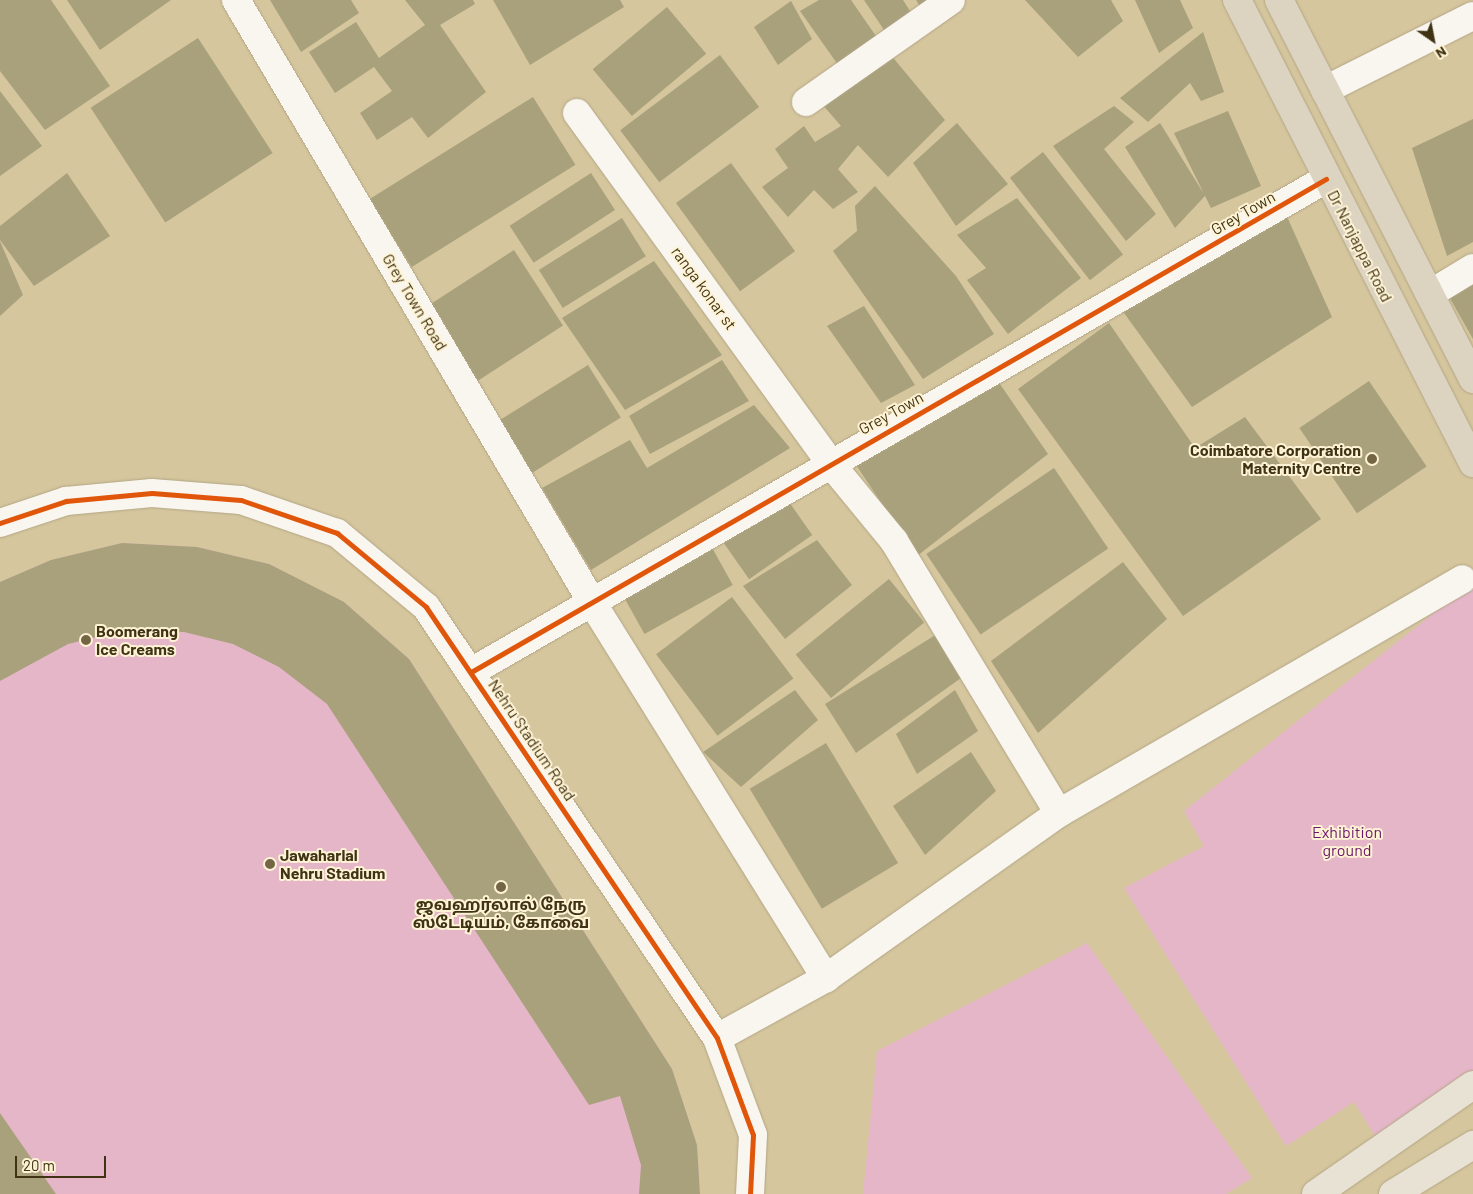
<!DOCTYPE html>
<html>
<head>
<meta charset="utf-8">
<style>
	body { margin:0 }
	#map { position:relative; width:1473px; height:1194px; overflow:hidden; background:#d5c69d; font-family:Barlow,"Noto Sans Tamil",sans-serif }
	div>[style] { position:absolute }
	.green>* { inset:0; background:#e4b6c8 }
	.building>* { inset:0; background:#a8a17c; transform-origin:0 0 }
	.roads { filter:drop-shadow(0 0 1px #b3a686) drop-shadow(0 0 1px #b3a686) }
	.minor>* { height:28px; margin:-14px; padding:0 14px; transform-origin:14px; border-radius:14px; background:#f9f6f0 }
	.major>* { height:28px; margin:-14px; padding:0 14px; transform-origin:14px; border-radius:14px; background:#e8e2d4 }
	.highway>* { height:28px; margin:-14px; padding:0 14px; transform-origin:14px; border-radius:14px; background:#dcd4c1 }
	.cycleway>* { height:5px; margin:-2.5px; padding:0 2.5px; transform-origin:2.5px; border-radius:2.5px; background:#e0570c }
	.dots>* { width:14px; height:14px; translate:-50% -50%; box-sizing:border-box; border:2px solid #fff3d6; border-radius:50% }
	span { translate:-50% -50%; white-space:nowrap; text-align:center; line-height:1.15; -webkit-text-stroke:4px #fff3d6; paint-order:stroke }
	.street-label { font-size:16px; color:#3f3314 }
	.poi-label { font-size:16px; color:#3f3314; font-weight:700 }
	.right { translate:-100% -50%; text-align:right }
	.left { translate:0 -50%; text-align:left }
	.park-label { font-size:16px; color:#6a1869 }
	.north { position:absolute; left:1408px; top:15px; width:50px; height:50px; -webkit-text-stroke:4px #fff3d6; paint-order:stroke; rotate:147deg; font-size:14px; font-weight:700; line-height:20px; text-align:center; color:#3f3314 }
	.north::after { content:''; display:block; margin:auto; width:18px; height:22px; background:#3f3314; clip-path:polygon(50% 0,100% 100%,50% 72%,0 100%) }
	.scale { position:absolute; left:15px; top:1156px; width:91px; height:22px; box-sizing:border-box; border:2px solid #3f3314; border-top:0; padding-left:6px; font-size:15px; line-height:18px; white-space:nowrap; color:#3f3314; -webkit-text-stroke:4px #fff3d6; paint-order:stroke }
</style>
</head>
<body>
<div id="map">
	<div class="green">
		<i style="clip-path:polygon(122px 543px,197px 547px,269px 564px,344px 602px,409px 659px,672px 1069px,697px 1145px,700px 1194px,0 1194px,0 582px,51px 560px)"></i>
		<i style="clip-path:polygon(1473px 582px,1473px 1075px,1377px 1139px,1354px 1102px,1286px 1146px,1124px 888px,1204px 846px,1184px 811px)"></i>
		<i style="clip-path:polygon(1087px 943px,1252px 1178px,1226px 1194px,863px 1194px,877px 1051px)"></i>
	</div>
	<div class="building">
		<i style="clip-path:polygon(0 0,51px 0,110px 86px,45px 130px,0 71px)"></i>
		<i style="clip-path:polygon(67px 0,171px 0,100px 50px)"></i>
		<i style="clip-path:polygon(270px 0,351px 0,359px 13px,301px 52px)"></i>
		<i style="clip-path:polygon(405px 0,473px 0,475px 4px,440px 25px,486px 92px,428px 138px,412px 117px,377px 140px,360px 113px,392px 91px,374px 67px,335px 93px,309px 52px,356px 22px,379px 58px,425px 25px)"></i>
		<i style="clip-path:polygon(493px 0,620px 0,624px 7px,530px 65px)"></i>
		<i style="clip-path:polygon(819px 0,851px 0,878px 39px,841px 69px,800px 11px)"></i>
		<i style="clip-path:polygon(864px 0,903px 0,912px 14px,888px 36px)"></i>
		<i style="clip-path:polygon(916px 0,937px 0,923px 11px)"></i>
		<i style="clip-path:polygon(1025px 0,1111px 0,1123px 21px,1078px 57px)"></i>
		<i style="clip-path:polygon(1135px 0,1180px 0,1193px 28px,1159px 53px)"></i>
		<i style="clip-path:polygon(791px 1px,812px 39px,778px 65px,754px 27px)"></i>
		<i style="left:667px;top:7px;width:61px;height:97px;rotate:50deg"></i>
		<i style="clip-path:polygon(1203px 32px,1224px 92px,1201px 101px,1190px 83px,1148px 122px,1120px 98px)"></i>
		<i style="left:198px;top:38px;width:137px;height:128px;rotate:57deg"></i>
		<i style="clip-path:polygon(890px 54px,945px 120px,888px 177px,858px 145px,838px 169px,858px 192px,833px 209px,814px 190px,788px 217px,762px 187px,788px 168px,775px 149px,804px 126px,815px 142px,841px 126px,822px 104px)"></i>
		<i style="left:720px;top:55px;width:65px;height:125px;rotate:53deg"></i>
		<i style="clip-path:polygon(0 91px,42px 146px,0 176px)"></i>
		<i style="left:533px;top:97px;width:80px;height:193px;rotate:58deg"></i>
		<i style="clip-path:polygon(1114px 106px,1134px 122px,1104px 149px,1156px 214px,1126px 241px,1053px 146px)"></i>
		<i style="clip-path:polygon(1228px 111px,1261px 186px,1211px 208px,1205px 196px,1175px 228px,1125px 147px,1160px 123px,1204px 194px,1174px 133px)"></i>
		<i style="clip-path:polygon(1473px 119px,1473px 242px,1447px 256px,1412px 148px)"></i>
		<i style="clip-path:polygon(957px 123px,1008px 184px,956px 226px,913px 163px)"></i>
		<i style="left:1043px;top:152px;width:130px;height:42px;rotate:52deg"></i>
		<i style="left:731px;top:163px;width:109px;height:68px;rotate:54deg"></i>
		<i style="clip-path:polygon(67px 173px,110px 236px,34px 286px,0 240px,0 226px)"></i>
		<i style="left:591px;top:173px;width:44px;height:97px;rotate:57deg"></i>
		<i style="clip-path:polygon(875px 186px,956px 276px,994px 334px,923px 379px,833px 251px,857px 231px,855px 206px)"></i>
		<i style="clip-path:polygon(1017px 198px,1081px 278px,1008px 334px,967px 280px,986px 268px,957px 235px)"></i>
		<i style="clip-path:polygon(1284px 210px,1332px 317px,1192px 407px,1119px 306px)"></i>
		<i style="left:622px;top:218px;width:45px;height:98px;rotate:58deg"></i>
		<i style="clip-path:polygon(0 241px,23px 295px,0 316px)"></i>
		<i style="left:514px;top:250px;width:90px;height:113px;rotate:57deg"></i>
		<i style="clip-path:polygon(654px 261px,722px 355px,625px 410px,562px 318px)"></i>
		<i style="clip-path:polygon(1473px 268px,1473px 339px,1443px 286px)"></i>
		<i style="clip-path:polygon(864px 306px,915px 385px,881px 403px,827px 326px)"></i>
		<i style="clip-path:polygon(1109px 323px,1195px 448px,1245px 417px,1321px 519px,1183px 616px,1018px 389px)"></i>
		<i style="clip-path:polygon(722px 360px,749px 401px,650px 454px,629px 416px)"></i>
		<i style="left:588px;top:365px;width:62px;height:118px;rotate:58deg"></i>
		<i style="clip-path:polygon(991px 371px,1048px 454px,917px 556px,848px 453px)"></i>
		<i style="left:1369px;top:381px;width:103px;height:84px;rotate:56deg"></i>
		<i style="clip-path:polygon(754px 405px,790px 448px,591px 570px,542px 488px,630px 440px,647px 468px)"></i>
		<i style="left:1054px;top:468px;width:97px;height:154px;rotate:56deg"></i>
		<i style="left:787px;top:499px;width:44px;height:77px;rotate:55deg"></i>
		<i style="clip-path:polygon(817px 540px,852px 585px,785px 639px,743px 586px)"></i>
		<i style="clip-path:polygon(122px 543px,197px 547px,269px 564px,344px 602px,409px 659px,672px 1069px,697px 1145px,700px 1194px,639px 1194px,641px 1165px,620px 1096px,589px 1105px,327px 704px,279px 667px,233px 644px,184px 632px,122px 631px,68px 644px,0 681px,0 582px,51px 560px)"></i>
		<i style="left:710px;top:544px;width:47px;height:101px;rotate:61deg"></i>
		<i style="clip-path:polygon(1123px 562px,1167px 619px,1038px 733px,991px 661px)"></i>
		<i style="left:889px;top:579px;width:56px;height:120px;rotate:51deg"></i>
		<i style="left:732px;top:597px;width:102px;height:95px;rotate:53deg"></i>
		<i style="clip-path:polygon(937px 634px,961px 678px,856px 753px,825px 704px)"></i>
		<i style="clip-path:polygon(795px 690px,818px 720px,741px 787px,703px 752px)"></i>
		<i style="clip-path:polygon(955px 690px,978px 731px,917px 774px,896px 734px)"></i>
		<i style="left:826px;top:743px;width:140px;height:89px;rotate:59deg"></i>
		<i style="clip-path:polygon(971px 752px,996px 791px,925px 855px,893px 806px)"></i>
		<i style="clip-path:polygon(0 1113px,56px 1194px,0 1194px)"></i>
	</div>
	<div class="roads">
		<div class="minor">
			<i style="left:236px;top:0;width:702px;rotate:59.41deg"></i>
			<i style="left:593px;top:604px;width:441px;rotate:58.1deg"></i>
			<i style="left:1325px;top:90px;width:165px;rotate:-26.6deg"></i>
			<i style="left:806px;top:102px;width:177px;rotate:-35.1deg"></i>
			<i style="left:577px;top:113px;width:432px;rotate:54.1deg"></i>
			<i style="left:830px;top:463px;width:101px;rotate:50.6deg"></i>
			<i style="left:894px;top:541px;width:318px;rotate:58.8deg"></i>
			<i style="left:1430px;top:294px;width:50px;rotate:-31.2deg"></i>
			<i style="left:0;top:523px;width:70px;rotate:-18.4deg"></i>
			<i style="left:66px;top:501px;width:86px;rotate:-5.3deg"></i>
			<i style="left:152px;top:493px;width:89px;rotate:4.5deg"></i>
			<i style="left:241px;top:500px;width:102px;rotate:19deg"></i>
			<i style="left:337px;top:533px;width:116px;rotate:39.7deg"></i>
			<i style="left:426px;top:607px;width:520px;rotate:55.97deg"></i>
			<i style="left:717px;top:1038px;width:103px;rotate:69.6deg"></i>
			<i style="left:753px;top:1135px;width:59px;rotate:92.9deg"></i>
			<i style="left:471px;top:672px;width:987px;rotate:-29.97deg"></i>
			<i style="left:717px;top:1038px;width:124px;rotate:-28.8deg"></i>
			<i style="left:826px;top:978px;width:286px;rotate:-35.3deg"></i>
			<i style="left:1059px;top:813px;width:466px;rotate:-30.1deg"></i>
		</div>
		<div class="major">
			<i style="left:1316px;top:1194px;width:191px;rotate:-34.8deg"></i>
			<i style="left:1393px;top:1194px;width:94px;rotate:-31.5deg"></i>
		</div>
		<div class="highway">
			<i style="left:1237px;top:0;width:520px;rotate:62.99deg"></i>
			<i style="left:1279px;top:0;width:426px;rotate:62.9deg"></i>
		</div>
	</div>
	<div class="cycleway">
		<i style="left:0;top:523px;width:70px;rotate:-18.4deg"></i>
		<i style="left:66px;top:501px;width:86px;rotate:-5.3deg"></i>
		<i style="left:152px;top:493px;width:89px;rotate:4.5deg"></i>
		<i style="left:241px;top:500px;width:102px;rotate:19deg"></i>
		<i style="left:337px;top:533px;width:116px;rotate:39.7deg"></i>
		<i style="left:426px;top:607px;width:520px;rotate:55.97deg"></i>
		<i style="left:717px;top:1038px;width:103px;rotate:69.6deg"></i>
		<i style="left:753px;top:1135px;width:59px;rotate:92.9deg"></i>
		<i style="left:471px;top:672px;width:987px;rotate:-29.97deg"></i>
	</div>
	<div class="dots">
		<i style="left:1372px;top:459px;background:#746644"></i>
		<i style="left:86px;top:640px;background:#746644"></i>
		<i style="left:270px;top:864px;background:#746644"></i>
		<i style="left:501px;top:887px;background:#746644"></i>
	</div>
	<div class="street-label">
		<span style="left:1243px;top:213px;rotate:-30deg">Grey Town</span>
		<span style="left:1360px;top:246px;rotate:63deg">Dr Nanjappa Road</span>
		<span style="left:704px;top:288px;rotate:54deg">ranga konar st</span>
		<span style="left:415px;top:302px;rotate:59deg">Grey Town Road</span>
		<span style="left:891px;top:413px;rotate:-29deg">Grey Town</span>
		<span style="left:532px;top:740px;rotate:56deg">Nehru Stadium Road</span>
	</div>
	<div class="poi-label">
		<span class="right" style="left:1361px;top:459px">Coimbatore Corporation<br>Maternity Centre</span>
		<span class="left" style="left:96px;top:640px">Boomerang<br>Ice Creams</span>
		<span class="left" style="left:280px;top:864px">Jawaharlal<br>Nehru Stadium</span>
		<span style="left:501px;top:913px">ஜவஹர்லால் நேரு<br>ஸ்டேடியம், கோவை</span>
	</div>
	<div class="park-label">
		<span style="left:1347px;top:841px">Exhibition<br>ground</span>
	</div>
	<div class="north">N</div>
	<div class="scale">20 m</div>
</div>
</body>
</html>
